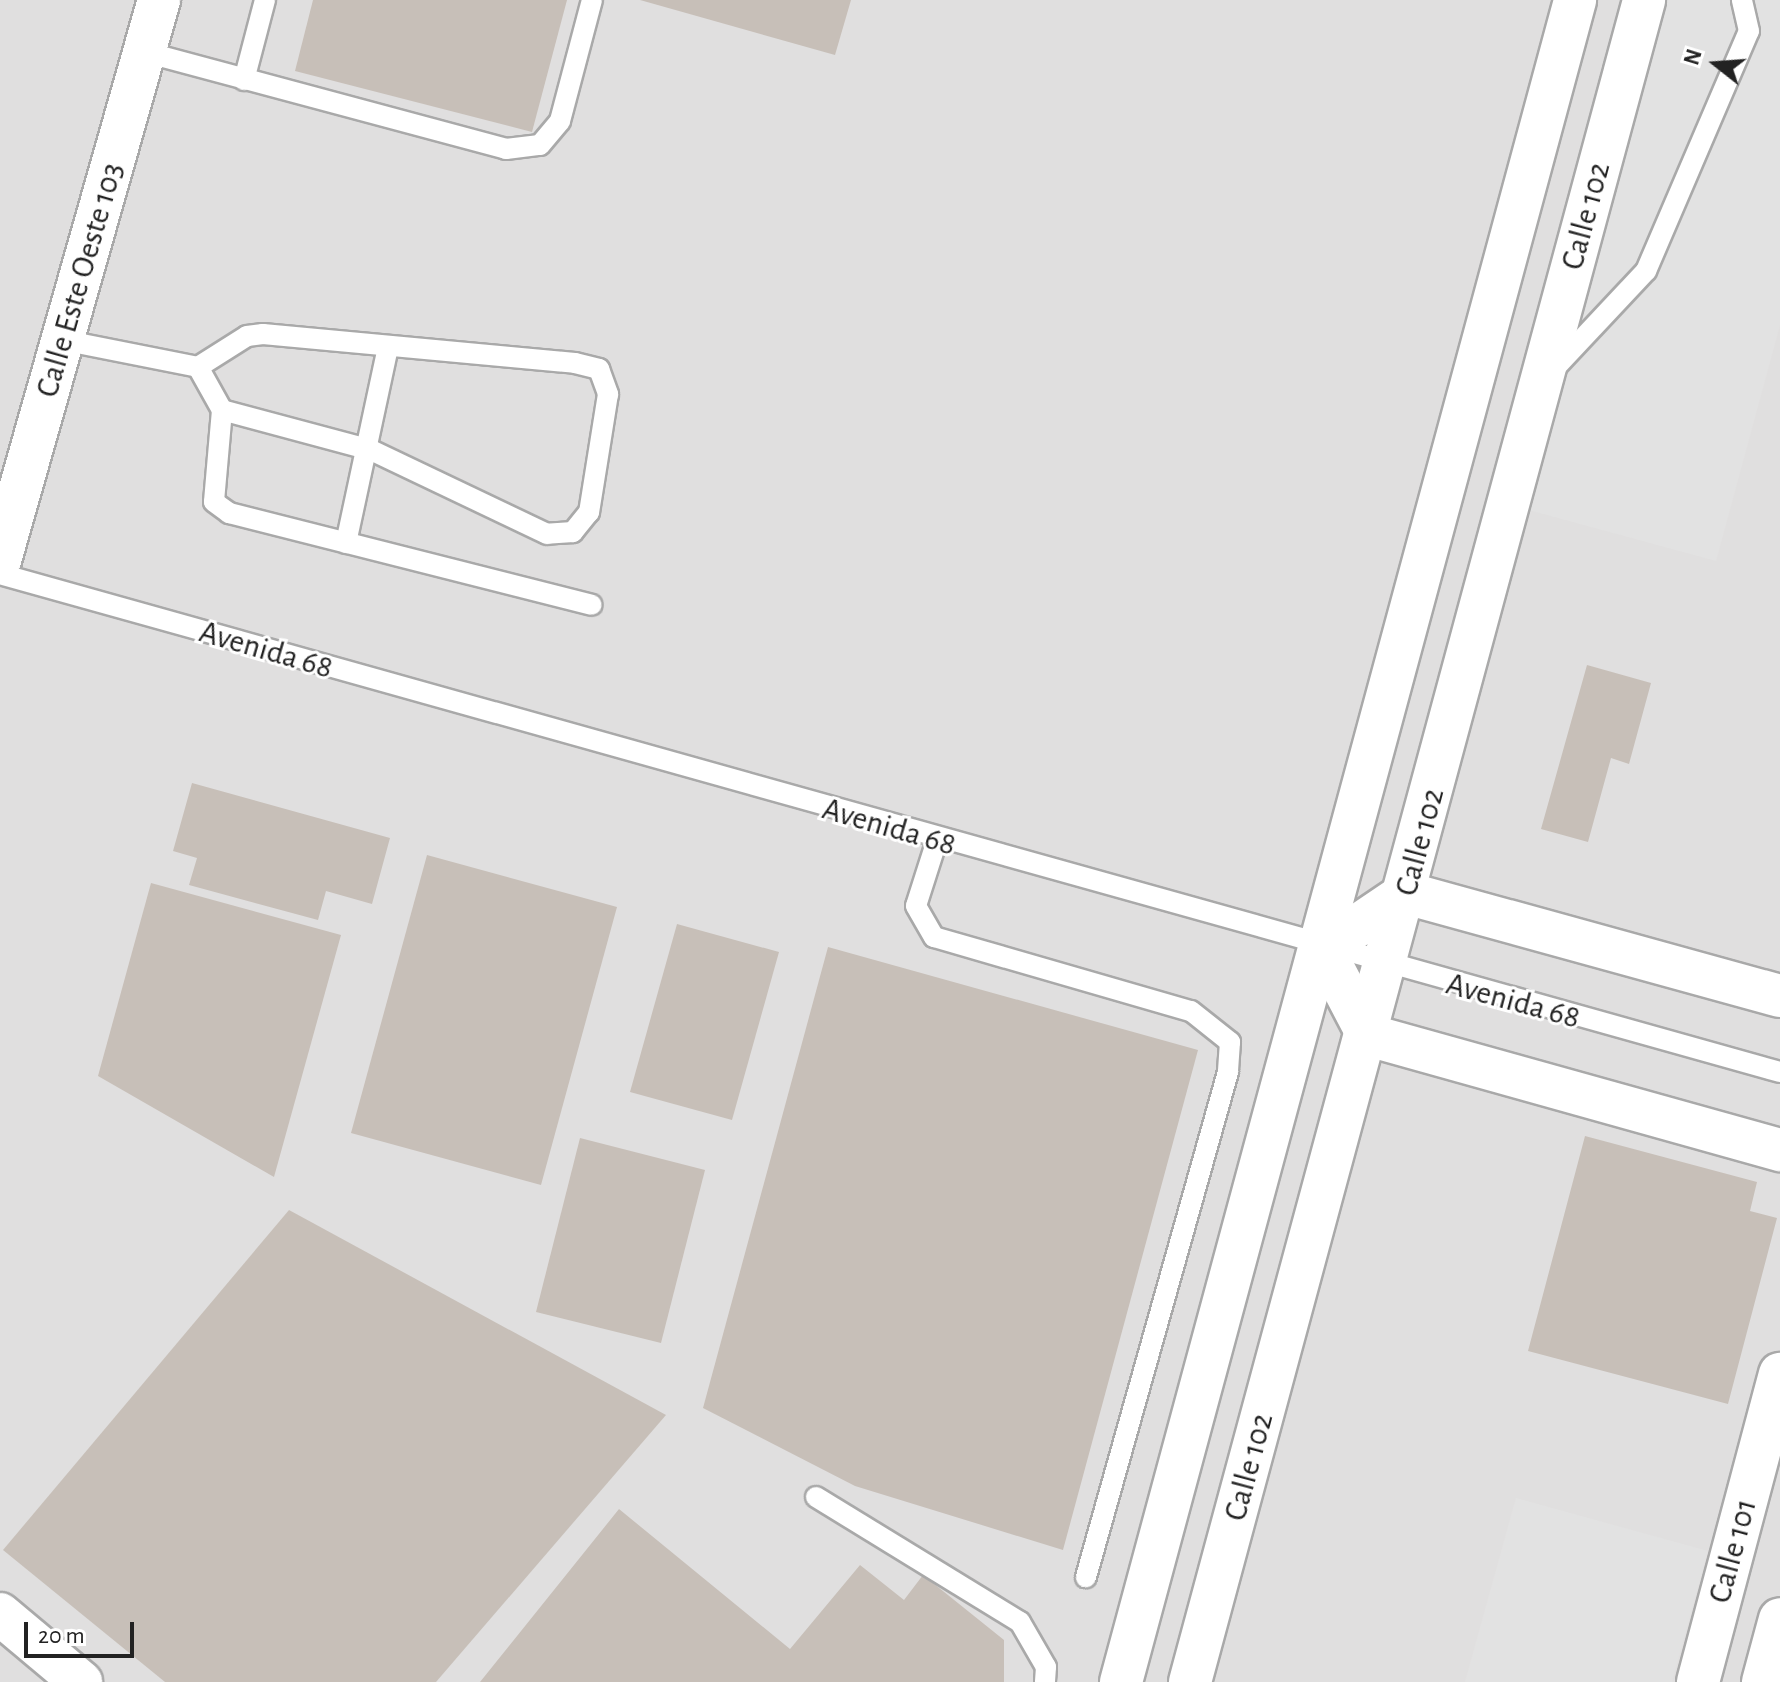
<!DOCTYPE html>
<html>
<head>
<meta charset="utf-8">
<style>
  body { margin:0 }
  #map { position:relative; width:1780px; height:1682px; overflow:hidden; background:#f2efe9; font-family:"Alegreya Sans",sans-serif }
  div>[style] { position:absolute }
  [style*='--x'] { left:calc(var(--x)*1px); top:calc(var(--y)*1px); width:calc(var(--w)*1px); rotate:calc(var(--a)*1deg) }
  .residential>* { inset:0; background:#e0dfdf }
  .parking>* { inset:0; background:#e2e2e2 }
  .building>* { inset:0; background:#c7bfb8 }
  .roads { filter:drop-shadow(2px 0 #a9a9a9) drop-shadow(-2px 0 #a9a9a9) drop-shadow(0 2px #a9a9a9) drop-shadow(0 -2px #a9a9a9) }
  .service>* { height:20px; margin:-10px; padding:0 10px; transform-origin:10px; border-radius:10px; background:#fff }
  .minor>* { height:42px; margin:-21px; padding:0 21px; transform-origin:21px; border-radius:21px; background:#fff }
  span { translate:-50% -50%; white-space:nowrap; text-align:center; line-height:1.15; -webkit-text-stroke:6px #fff; paint-order:stroke }
  .street-label { font-size:32px; color:#222 }
  .north { position:absolute; left:1676px; top:24px; width:80px; height:80px; -webkit-text-stroke:6px #fff; paint-order:stroke; rotate:287deg; font-size:22px; font-weight:700; line-height:32px; text-align:center; color:#222 }
  .north::after { content:''; display:block; margin:auto; width:28px; height:36px; background:#222; clip-path:polygon(50% 0,100% 100%,50% 72%,0 100%) }
  .scale { position:absolute; left:24px; top:1622px; width:110px; height:36px; box-sizing:border-box; border:4px solid #222; border-top:0; padding-left:10px; font-size:24px; line-height:28px; white-space:nowrap; color:#222; -webkit-text-stroke:6px #fff; paint-order:stroke }
</style>
</head>
<body>
<div id="map">
  <div class="residential">
    <i style="clip-path:polygon(0 0,1780px 0,1780px 1682px,0 1682px)"></i>
  </div>
  <div class="parking">
    <i style="clip-path:polygon(1663px 0,1780px 0,1780px 325px,1716px 561px,1525px 509px)"></i>
    <i style="clip-path:polygon(1516px 1498px,1708px 1551px,1672px 1682px,1465px 1682px)"></i>
  </div>
  <div class="building">
    <i style="clip-path:polygon(313px 0,567px 0,532px 132px,295px 71px)"></i>
    <i style="clip-path:polygon(640px 0,851px 0,835px 55px)"></i>
    <i style="clip-path:polygon(1587px 665px,1651px 683px,1629px 764px,1611px 758px,1588px 842px,1541px 829px)"></i>
    <i style="clip-path:polygon(192px 783px,390px 838px,372px 904px,326px 891px,318px 920px,189px 885px,197px 858px,173px 851px)"></i>
    <i style="clip-path:polygon(427px 855px,617px 907px,541px 1185px,351px 1133px)"></i>
    <i style="clip-path:polygon(151px 883px,341px 935px,274px 1177px,98px 1076px)"></i>
    <i style="clip-path:polygon(677px 924px,779px 952px,732px 1120px,630px 1092px)"></i>
    <i style="clip-path:polygon(828px 947px,1198px 1050px,1063px 1550px,855px 1486px,703px 1408px)"></i>
    <i style="clip-path:polygon(1585px 1136px,1757px 1182px,1750px 1211px,1777px 1218px,1728px 1404px,1528px 1351px)"></i>
    <i style="clip-path:polygon(580px 1138px,705px 1170px,661px 1343px,536px 1312px)"></i>
    <i style="clip-path:polygon(289px 1210px,666px 1415px,436px 1682px,165px 1682px,3px 1550px)"></i>
    <i style="clip-path:polygon(619px 1509px,790px 1649px,860px 1565px,904px 1600px,923px 1575px,1004px 1640px,1004px 1682px,480px 1682px)"></i>
  </div>
  <div class="roads">
    <div class="service">
      <i style="--x:145;--y:52;--w:374;--a:15"></i>
      <i style="--x:506;--y:149;--w:34;--a:-7"></i>
      <i style="--x:540;--y:145;--w:31;--a:-50"></i>
      <i style="--x:560;--y:121;--w:125;--a:-75.2"></i>
      <i style="--x:244;--y:80;--w:83;--a:-75.3"></i>
      <i style="--x:62;--y:340;--w:139;--a:11.2"></i>
      <i style="--x:198;--y:367;--w:58;--a:-32.3"></i>
      <i style="--x:247;--y:336;--w:16;--a:-7"></i>
      <i style="--x:263;--y:334;--w:313;--a:5.3"></i>
      <i style="--x:575;--y:363;--w:25;--a:14"></i>
      <i style="--x:599;--y:369;--w:27;--a:70"></i>
      <i style="--x:608;--y:394;--w:120;--a:99.1"></i>
      <i style="--x:589;--y:512;--w:26;--a:129"></i>
      <i style="--x:573;--y:532;--w:26;--a:176"></i>
      <i style="--x:547;--y:534;--w:195;--a:-154.5"></i>
      <i style="--x:371;--y:450;--w:154;--a:-165"></i>
      <i style="--x:198;--y:367;--w:49;--a:60.8"></i>
      <i style="--x:222;--y:410;--w:92;--a:95"></i>
      <i style="--x:214;--y:502;--w:19;--a:36"></i>
      <i style="--x:229;--y:513;--w:374;--a:14.2"></i>
      <i style="--x:1551;--y:372;--w:139;--a:-46.8"></i>
      <i style="--x:1646;--y:271;--w:261;--a:-66.8"></i>
      <i style="--x:1749;--y:31;--w:32;--a:-103"></i>
      <i style="--x:346;--y:543;--w:200;--a:-77.9"></i>
      <i style="--x:0;--y:574;--w:1848;--a:15.63"></i>
      <i style="--x:937;--y:840;--w:69;--a:107.7"></i>
      <i style="--x:916;--y:906;--w:36;--a:60"></i>
      <i style="--x:934;--y:937;--w:267;--a:16.1"></i>
      <i style="--x:1191;--y:1011;--w:50;--a:38.5"></i>
      <i style="--x:1230;--y:1042;--w:30;--a:94"></i>
      <i style="--x:1228;--y:1072;--w:525;--a:105.71"></i>
      <i style="--x:816;--y:1497;--w:239;--a:31.5"></i>
      <i style="--x:1020;--y:1622;--w:52;--a:60"></i>
      <i style="--x:1046;--y:1667;--w:15;--a:94"></i>
    </div>
    <div class="minor">
      <i style="--x:0;--y:560;--w:582;--a:-74.15"></i>
      <i style="--x:1780;--y:996;--w:388;--a:-164.6"></i>
      <i style="--x:1406;--y:893;--w:100;--a:146"></i>
      <i style="--x:1323;--y:949;--w:97;--a:62.4"></i>
      <i style="--x:1368;--y:1035;--w:428;--a:15.6"></i>
      <i style="--x:0;--y:1614;--w:106;--a:40"></i>
      <i style="--x:1121;--y:1682;--w:1742;--a:-74.89"></i>
      <i style="--x:1190;--y:1682;--w:1742;--a:-74.89"></i>
      <i style="--x:1698;--y:1682;--w:319;--a:-75.1"></i>
      <i style="--x:1763;--y:1682;--w:65;--a:-74.9"></i>
    </div>
  </div>
  <div class="street-label">
    <span style="left:1586px;top:216px;rotate:-75deg">Calle 102</span>
    <span style="left:80px;top:280px;rotate:-74deg">Calle Este Oeste 103</span>
    <span style="left:266px;top:650px;rotate:16deg">Avenida 68</span>
    <span style="left:889px;top:827px;rotate:16deg">Avenida 68</span>
    <span style="left:1420px;top:842px;rotate:-75deg">Calle 102</span>
    <span style="left:1513px;top:1001px;rotate:15deg">Avenida 68</span>
    <span style="left:1249px;top:1467px;rotate:-75deg">Calle 102</span>
    <span style="left:1733px;top:1551px;rotate:-75deg">Calle 101</span>
  </div>
  <div class="north">N</div>
  <div class="scale">20 m</div>
</div>
</body>
</html>
